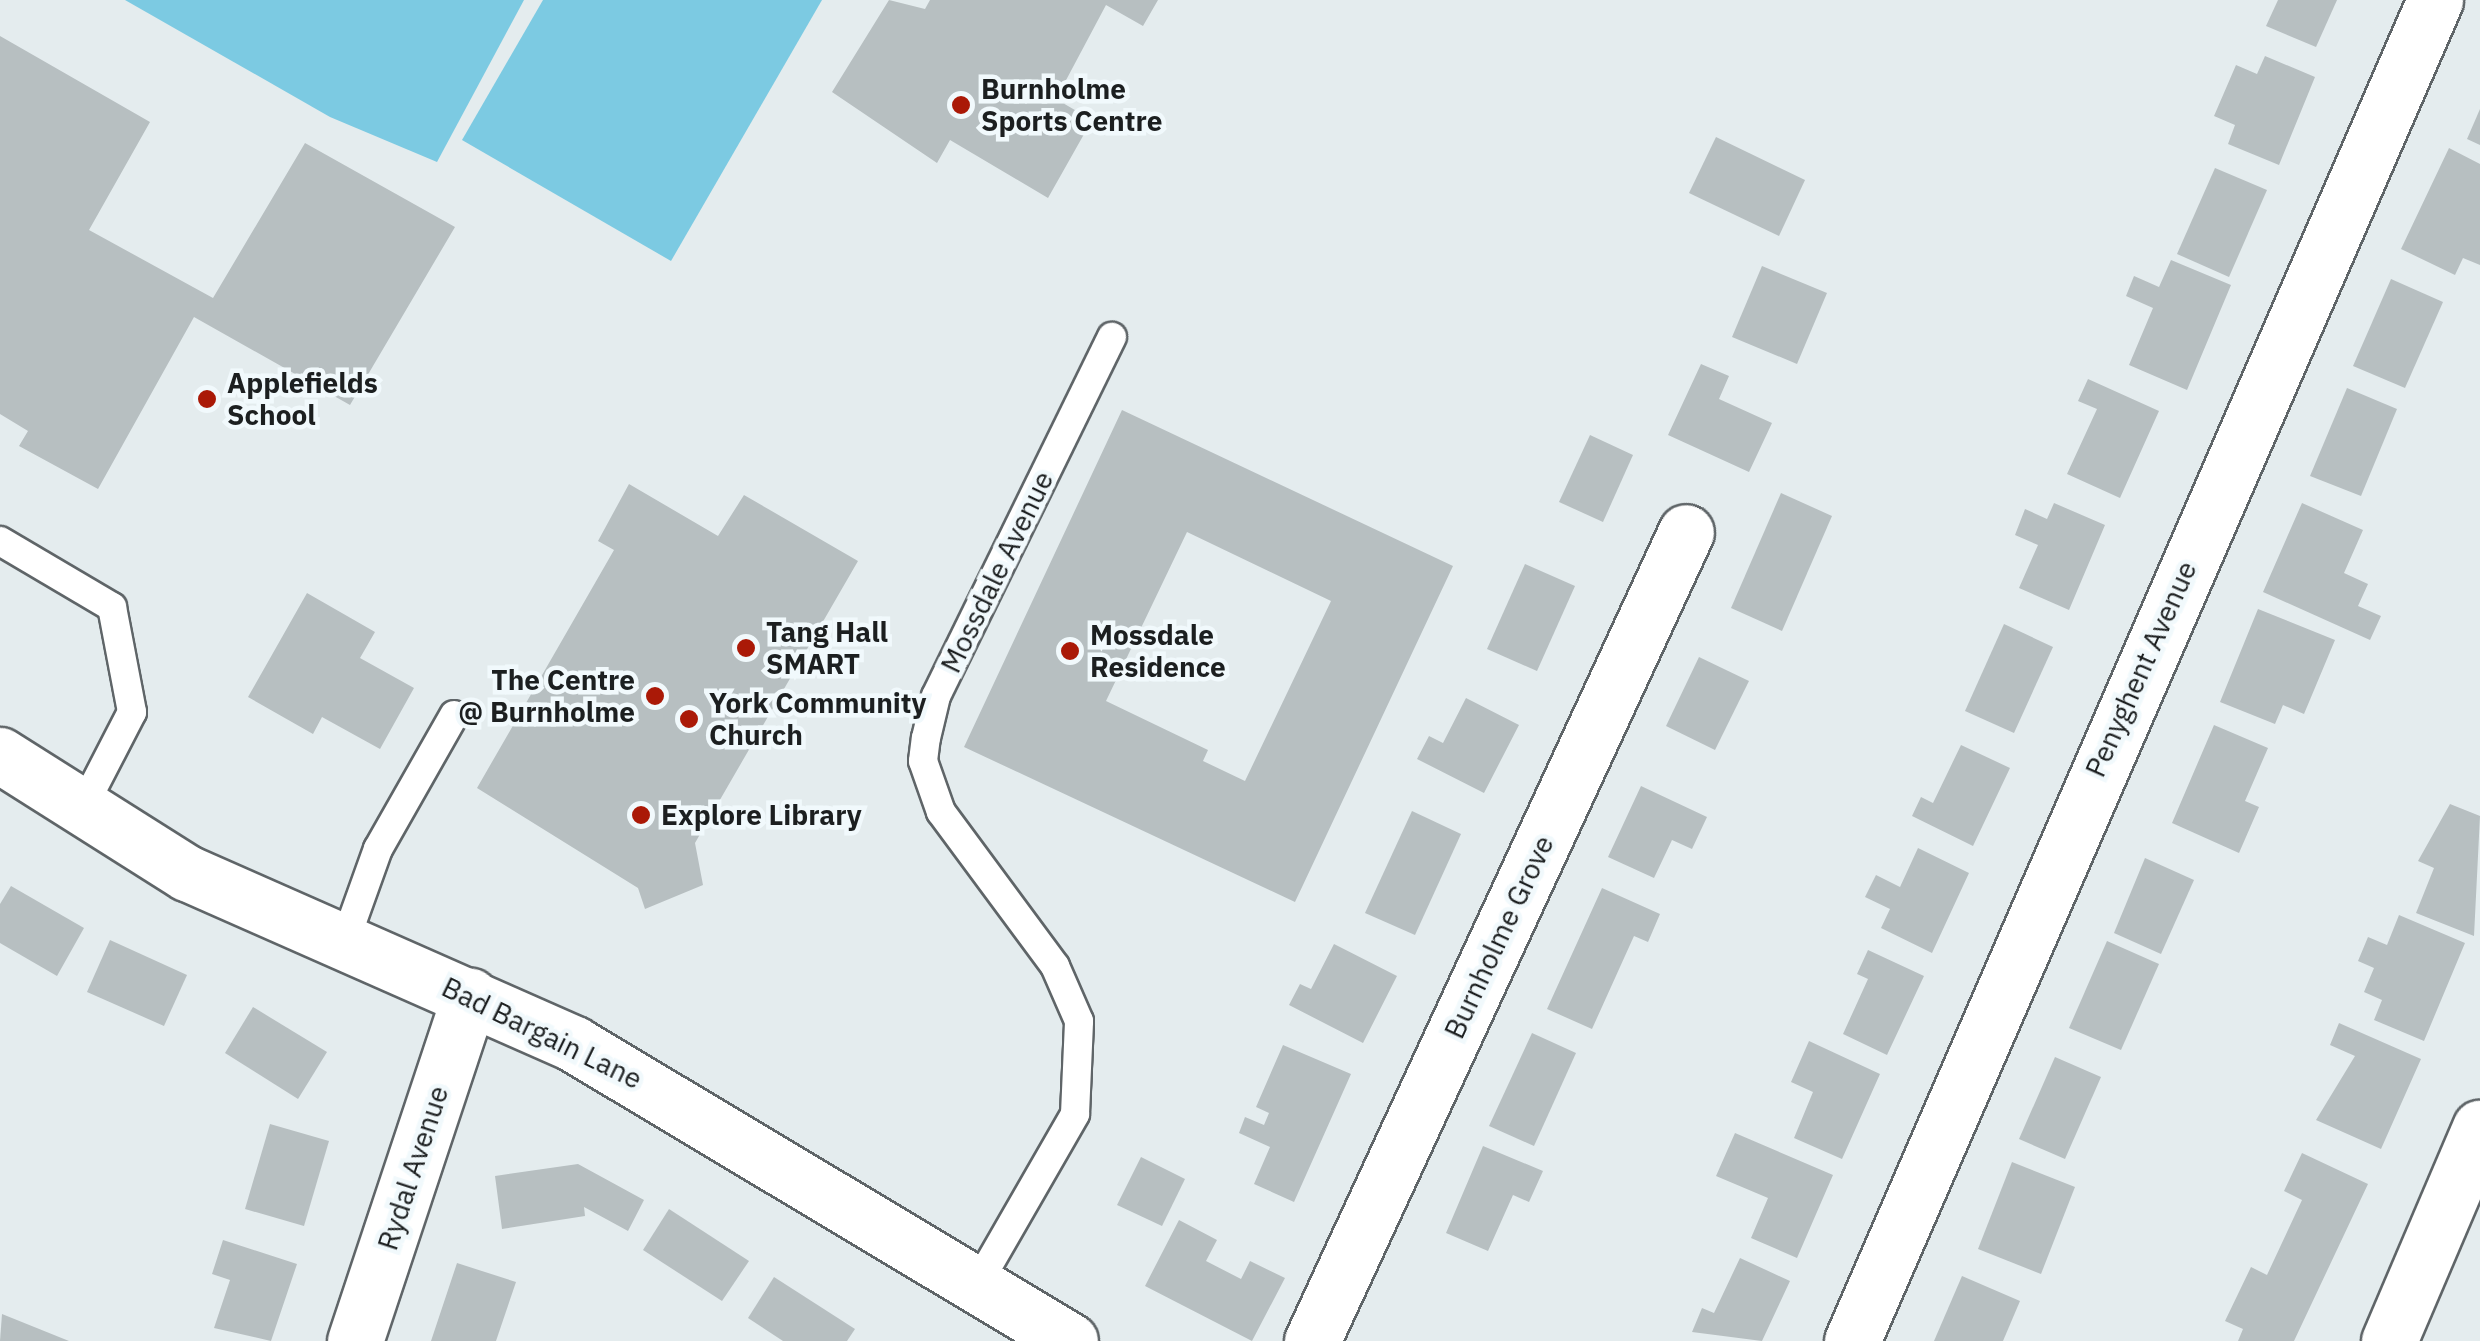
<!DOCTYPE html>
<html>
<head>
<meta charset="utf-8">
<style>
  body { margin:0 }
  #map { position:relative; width:2480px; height:1341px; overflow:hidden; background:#e4ecee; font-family:"IBM Plex Sans",sans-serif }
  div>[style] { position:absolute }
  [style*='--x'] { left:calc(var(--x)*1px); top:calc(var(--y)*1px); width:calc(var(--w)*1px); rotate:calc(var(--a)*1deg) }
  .green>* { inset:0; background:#7ccae2 }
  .building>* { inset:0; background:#b7bfc1 }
  .roads { filter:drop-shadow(2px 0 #5f6568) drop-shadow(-2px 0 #5f6568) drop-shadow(0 2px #5f6568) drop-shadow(0 -2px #5f6568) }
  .lane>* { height:28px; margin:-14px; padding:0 14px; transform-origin:14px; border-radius:14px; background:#fff }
  .street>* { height:55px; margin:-27.5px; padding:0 27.5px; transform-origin:27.5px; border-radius:27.5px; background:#fff }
  .dots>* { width:28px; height:28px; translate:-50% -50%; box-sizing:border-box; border:5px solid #f1f9fc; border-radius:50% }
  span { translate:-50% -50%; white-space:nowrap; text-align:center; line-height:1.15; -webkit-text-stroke:9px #f1f9fc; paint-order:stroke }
  .poi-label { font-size:28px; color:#1c1f20; font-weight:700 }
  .left { translate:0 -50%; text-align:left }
  .right { translate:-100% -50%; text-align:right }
  .street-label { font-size:28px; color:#1c1f20 }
</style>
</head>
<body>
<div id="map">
  <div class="green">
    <i style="clip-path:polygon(125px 0,524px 0,437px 162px,330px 117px)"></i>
    <i style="clip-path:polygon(543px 0,822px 0,671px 261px,462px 140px)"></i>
  </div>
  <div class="building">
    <i style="clip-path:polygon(889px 0,925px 9px,930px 0,1158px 0,1143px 26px,1106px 5px,1056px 99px,1092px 120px,1048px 198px,950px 140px,937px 163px,832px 92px)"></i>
    <i style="clip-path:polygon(2278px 0,2337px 0,2316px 47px,2266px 26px)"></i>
    <i style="clip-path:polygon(0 36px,150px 122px,89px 230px,213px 298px,305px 143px,455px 227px,350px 405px,194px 317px,98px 489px,19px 446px,28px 431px,0 414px)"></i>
    <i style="clip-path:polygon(2265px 56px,2315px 77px,2279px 165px,2228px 144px,2235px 125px,2214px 116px,2236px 65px,2257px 74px)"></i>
    <i style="clip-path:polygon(2480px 109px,2480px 145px,2467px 139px)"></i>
    <i style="clip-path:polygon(1716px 137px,1805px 180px,1779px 236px,1689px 193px)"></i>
    <i style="clip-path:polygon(2449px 148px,2480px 164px,2480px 265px,2463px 258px,2455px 275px,2401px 249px)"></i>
    <i style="clip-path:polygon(2215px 168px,2267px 190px,2229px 277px,2177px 254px)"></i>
    <i style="clip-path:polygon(2171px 260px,2231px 285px,2187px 390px,2129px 365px,2153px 308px,2126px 296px,2134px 276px,2159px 287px)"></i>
    <i style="clip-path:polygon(1762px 266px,1827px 293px,1797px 364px,1732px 337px)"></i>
    <i style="clip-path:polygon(2391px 279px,2443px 302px,2405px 388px,2353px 366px)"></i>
    <i style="clip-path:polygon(1701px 364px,1729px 376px,1719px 399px,1772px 423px,1749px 472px,1668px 435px)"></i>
    <i style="clip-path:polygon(2088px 379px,2159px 411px,2120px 498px,2067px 474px,2097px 409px,2078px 401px)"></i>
    <i style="clip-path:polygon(2347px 388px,2397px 409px,2361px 496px,2310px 476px)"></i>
    <i style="clip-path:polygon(evenodd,1122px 410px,1453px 566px,1295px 902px,964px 747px,1122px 410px,1187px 532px,1331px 601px,1245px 781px,1203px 761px,1208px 750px,1106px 701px,1187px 532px)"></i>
    <i style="clip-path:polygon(1590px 435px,1633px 455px,1603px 522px,1559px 502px)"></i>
    <i style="clip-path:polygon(629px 484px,718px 536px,744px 495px,858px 561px,695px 843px,703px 885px,645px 909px,638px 888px,477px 788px,614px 550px,598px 541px)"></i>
    <i style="clip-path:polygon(1781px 493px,1832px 516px,1782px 631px,1731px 608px)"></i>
    <i style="clip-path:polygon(2054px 503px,2105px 525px,2069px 610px,2019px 588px,2038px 545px,2015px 535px,2025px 509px,2047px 519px)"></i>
    <i style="clip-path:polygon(2302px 503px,2363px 530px,2344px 573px,2368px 584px,2358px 606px,2381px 616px,2370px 640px,2263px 592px)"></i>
    <i style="clip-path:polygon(1525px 564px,1575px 586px,1537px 671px,1487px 649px)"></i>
    <i style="clip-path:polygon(307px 593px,375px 632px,360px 658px,414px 688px,380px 749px,322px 717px,313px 734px,248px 697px)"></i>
    <i style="clip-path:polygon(2258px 609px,2335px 640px,2304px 714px,2283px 705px,2275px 724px,2220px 702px)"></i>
    <i style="clip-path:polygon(2004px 624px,2053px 647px,2014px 733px,1965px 711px)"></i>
    <i style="clip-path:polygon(1699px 657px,1749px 681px,1715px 750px,1666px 726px)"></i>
    <i style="clip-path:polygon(1466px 698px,1519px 725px,1484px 793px,1417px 759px,1429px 736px,1443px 743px)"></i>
    <i style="clip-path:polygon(2214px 725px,2268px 748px,2245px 801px,2259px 807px,2239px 853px,2172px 823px)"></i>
    <i style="clip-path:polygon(1961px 745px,2010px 768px,1973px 846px,1912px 816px,1921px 797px,1933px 803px)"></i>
    <i style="clip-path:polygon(1641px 786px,1707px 817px,1692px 849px,1672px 840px,1654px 878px,1608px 857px)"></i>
    <i style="clip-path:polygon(2450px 804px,2480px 816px,2474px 936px,2416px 913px,2434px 868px,2418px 861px)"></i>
    <i style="clip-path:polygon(1412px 811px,1461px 834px,1415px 935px,1365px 913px)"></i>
    <i style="clip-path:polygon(1918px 848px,1969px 873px,1932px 953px,1881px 928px,1890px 909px,1865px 897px,1876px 875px,1900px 887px)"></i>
    <i style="clip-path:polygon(2145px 858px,2194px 880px,2161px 954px,2114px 933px)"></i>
    <i style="clip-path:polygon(11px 886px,84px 928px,57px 976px,0 943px,0 904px)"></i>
    <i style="clip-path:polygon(1602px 888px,1660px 914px,1648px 942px,1634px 936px,1592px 1029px,1547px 1009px)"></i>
    <i style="clip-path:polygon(2399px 915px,2465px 943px,2424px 1041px,2374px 1020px,2382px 1000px,2364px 992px,2374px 968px,2358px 961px,2368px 937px,2387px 945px)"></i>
    <i style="clip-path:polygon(110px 940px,187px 975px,164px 1026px,87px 992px)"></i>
    <i style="clip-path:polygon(2107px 941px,2159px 964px,2121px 1050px,2069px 1028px)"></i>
    <i style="clip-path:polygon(1334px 944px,1397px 976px,1363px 1043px,1289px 1005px,1300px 984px,1311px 989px)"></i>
    <i style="clip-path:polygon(1868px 950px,1924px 976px,1887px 1055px,1843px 1034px,1868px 979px,1857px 974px)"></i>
    <i style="clip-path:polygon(253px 1007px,327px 1052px,298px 1099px,225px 1053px)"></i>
    <i style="clip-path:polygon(2339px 1023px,2421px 1059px,2381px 1149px,2316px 1120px,2355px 1056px,2330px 1045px)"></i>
    <i style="clip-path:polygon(1532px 1033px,1576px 1053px,1534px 1146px,1489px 1126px)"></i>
    <i style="clip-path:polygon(1809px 1041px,1880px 1074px,1842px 1159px,1794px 1138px,1813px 1092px,1791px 1082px)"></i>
    <i style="clip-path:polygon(1283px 1045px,1351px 1074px,1294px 1202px,1254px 1184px,1270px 1147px,1239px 1133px,1245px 1117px,1264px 1125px,1269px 1113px,1256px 1107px)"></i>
    <i style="clip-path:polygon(2055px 1057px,2101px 1077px,2065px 1159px,2019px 1139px)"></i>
    <i style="clip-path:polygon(270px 1124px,329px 1141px,304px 1226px,245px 1209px)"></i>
    <i style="clip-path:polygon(1735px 1133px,1833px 1175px,1797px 1258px,1751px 1238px,1768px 1198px,1716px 1176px)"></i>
    <i style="clip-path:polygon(1483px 1146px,1543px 1171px,1529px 1202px,1513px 1195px,1488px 1251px,1446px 1233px)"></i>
    <i style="clip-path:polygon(2302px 1153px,2368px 1184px,2294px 1341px,2238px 1341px,2243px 1329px,2225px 1321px,2251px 1267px,2267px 1275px,2302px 1200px,2284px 1191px)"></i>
    <i style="clip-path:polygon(1141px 1157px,1185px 1179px,1162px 1226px,1117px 1205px)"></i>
    <i style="clip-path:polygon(2012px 1162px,2075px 1187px,2041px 1274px,1978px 1249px)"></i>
    <i style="clip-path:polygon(578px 1164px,644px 1200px,628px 1231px,584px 1207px,585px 1216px,502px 1229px,495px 1176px)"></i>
    <i style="clip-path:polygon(669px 1209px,749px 1261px,722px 1301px,643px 1250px)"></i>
    <i style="clip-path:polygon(1179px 1220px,1217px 1240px,1206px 1261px,1241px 1279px,1250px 1261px,1285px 1278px,1252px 1341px,1145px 1286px)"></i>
    <i style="clip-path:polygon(223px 1240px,297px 1264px,271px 1341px,214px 1328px,230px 1280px,212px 1274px)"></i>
    <i style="clip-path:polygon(1740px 1258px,1790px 1281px,1762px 1341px,1692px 1332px,1702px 1308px,1714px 1313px)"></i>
    <i style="clip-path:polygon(457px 1263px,516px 1282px,496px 1341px,431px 1341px)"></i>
    <i style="clip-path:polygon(1962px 1276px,2020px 1301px,2003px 1341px,1934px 1341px)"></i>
    <i style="clip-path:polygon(774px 1277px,855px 1329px,847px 1341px,783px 1341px,748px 1318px)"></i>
    <i style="clip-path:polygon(2px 1314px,69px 1341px,0 1341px)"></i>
  </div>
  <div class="roads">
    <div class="lane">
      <i style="--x:0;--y:541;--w:130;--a:30.5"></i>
      <i style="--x:112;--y:607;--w:107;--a:79.2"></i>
      <i style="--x:132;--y:712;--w:111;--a:117.3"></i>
      <i style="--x:345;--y:941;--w:98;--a:-70.3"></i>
      <i style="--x:378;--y:849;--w:154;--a:-60.4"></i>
      <i style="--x:978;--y:1283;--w:195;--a:-60.1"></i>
      <i style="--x:1075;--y:1114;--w:93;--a:-87.5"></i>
      <i style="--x:1079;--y:1021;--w:60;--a:-113.6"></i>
      <i style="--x:1055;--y:966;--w:192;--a:-126.5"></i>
      <i style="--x:941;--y:812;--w:54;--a:-109.4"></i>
      <i style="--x:923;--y:761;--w:23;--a:-83"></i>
      <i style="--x:926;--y:738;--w:43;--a:-76.6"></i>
      <i style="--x:936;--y:696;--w:400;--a:-63.9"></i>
    </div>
    <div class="street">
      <i style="--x:0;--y:755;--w:221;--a:32.3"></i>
      <i style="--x:187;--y:873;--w:423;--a:23.8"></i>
      <i style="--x:574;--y:1044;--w:578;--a:30.91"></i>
      <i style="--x:355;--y:1341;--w:364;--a:-71.6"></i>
      <i style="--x:1312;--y:1341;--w:891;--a:-65.19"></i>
      <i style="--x:1852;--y:1341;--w:1462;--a:-66.5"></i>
      <i style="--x:2389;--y:1341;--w:232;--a:-66.9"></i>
    </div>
  </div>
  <div class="dots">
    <i style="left:961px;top:105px;background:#aa1907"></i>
    <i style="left:207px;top:399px;background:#aa1907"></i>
    <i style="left:746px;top:648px;background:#aa1907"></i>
    <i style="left:1070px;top:651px;background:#aa1907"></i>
    <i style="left:655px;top:696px;background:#aa1907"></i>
    <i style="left:689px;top:719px;background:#aa1907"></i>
    <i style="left:641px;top:815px;background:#aa1907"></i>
  </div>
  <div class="poi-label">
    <span class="left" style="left:981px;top:105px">Burnholme<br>Sports Centre</span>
    <span class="left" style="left:227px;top:399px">Applefields<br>School</span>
    <span class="left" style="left:766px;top:648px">Tang Hall<br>SMART</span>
    <span class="left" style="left:1090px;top:651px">Mossdale<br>Residence</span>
    <span class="right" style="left:635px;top:696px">The Centre<br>@ Burnholme</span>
    <span class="left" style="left:709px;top:719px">York Community<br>Church</span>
    <span class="left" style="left:661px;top:815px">Explore Library</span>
  </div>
  <div class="street-label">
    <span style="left:997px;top:572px;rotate:-64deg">Mossdale Avenue</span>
    <span style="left:2141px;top:669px;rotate:-66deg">Penyghent Avenue</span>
    <span style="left:1499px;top:937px;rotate:-65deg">Burnholme Grove</span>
    <span style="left:542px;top:1033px;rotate:26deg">Bad Bargain Lane</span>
    <span style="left:413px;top:1168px;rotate:-72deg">Rydal Avenue</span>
  </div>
</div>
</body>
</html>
